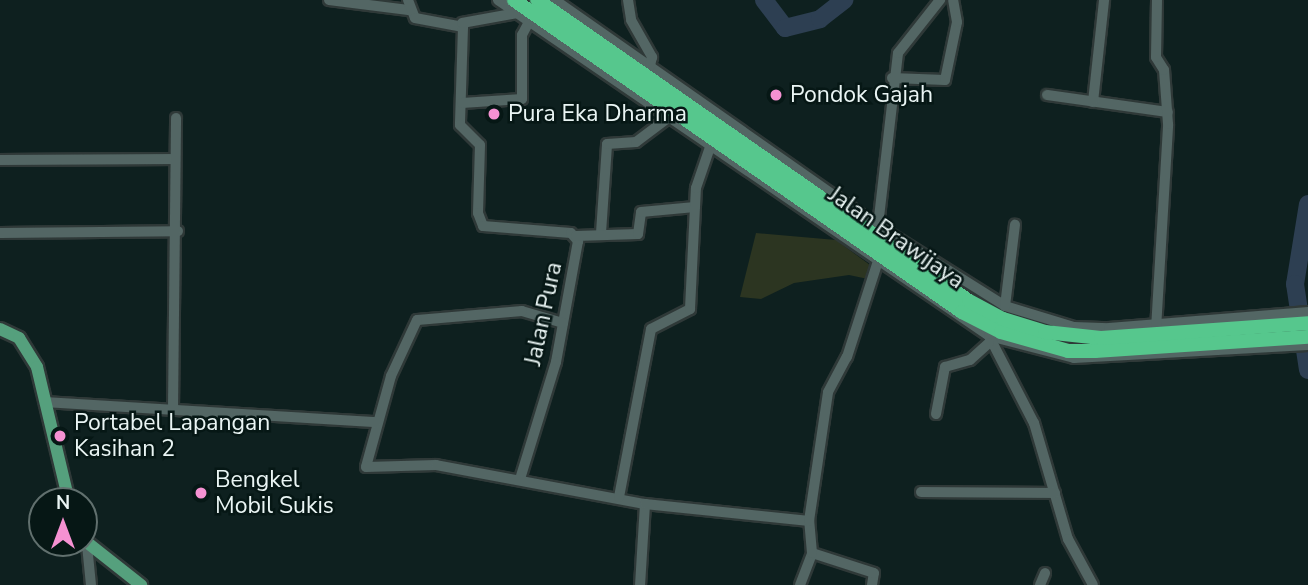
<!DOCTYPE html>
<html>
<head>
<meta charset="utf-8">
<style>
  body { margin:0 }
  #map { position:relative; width:1308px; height:585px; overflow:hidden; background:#0e201f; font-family:"Nunito Sans",sans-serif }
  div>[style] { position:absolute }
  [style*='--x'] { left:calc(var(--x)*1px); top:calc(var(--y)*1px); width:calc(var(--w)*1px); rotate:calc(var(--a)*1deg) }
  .green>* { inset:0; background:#2c3521 }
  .river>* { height:18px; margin:-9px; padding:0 9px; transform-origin:9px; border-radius:9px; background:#2d3f52 }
  .roads { filter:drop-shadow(2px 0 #2f3938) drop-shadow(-2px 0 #2f3938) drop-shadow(0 2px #2f3938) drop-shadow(0 -2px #2f3938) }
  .minor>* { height:10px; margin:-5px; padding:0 5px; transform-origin:5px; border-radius:5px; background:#536664 }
  .major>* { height:12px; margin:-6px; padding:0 6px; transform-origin:6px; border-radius:6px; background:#55a07d }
  .highway>* { height:14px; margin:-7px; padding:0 7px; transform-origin:7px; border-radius:7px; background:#56c78d }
  .dots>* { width:19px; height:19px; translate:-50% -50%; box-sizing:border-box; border:4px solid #061715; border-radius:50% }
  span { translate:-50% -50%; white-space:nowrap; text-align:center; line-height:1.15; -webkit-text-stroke:5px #061715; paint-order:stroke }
  .poi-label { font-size:23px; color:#eaf5f4 }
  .left { translate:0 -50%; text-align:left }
  .street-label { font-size:23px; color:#eaf5f4 }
  .north { position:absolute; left:28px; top:487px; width:70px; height:70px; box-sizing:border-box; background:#061715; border:2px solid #61706e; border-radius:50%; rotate:0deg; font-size:19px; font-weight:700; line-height:28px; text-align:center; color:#eaf5f4 }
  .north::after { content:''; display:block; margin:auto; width:24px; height:32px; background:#f591d2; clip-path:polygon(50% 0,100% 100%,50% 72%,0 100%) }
</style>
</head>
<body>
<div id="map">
  <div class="green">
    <i style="clip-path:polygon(756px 233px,836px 240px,870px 265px,868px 279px,849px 275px,794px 283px,761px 299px,740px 297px)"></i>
  </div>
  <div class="river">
    <i style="--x:764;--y:0;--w:35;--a:53"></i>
    <i style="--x:785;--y:28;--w:36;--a:-14"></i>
    <i style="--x:820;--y:19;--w:31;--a:-38"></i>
    <i style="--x:1308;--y:204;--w:81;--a:99.2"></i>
    <i style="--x:1295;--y:284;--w:87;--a:81.4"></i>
  </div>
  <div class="roads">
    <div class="minor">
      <i style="--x:329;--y:0;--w:80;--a:7.2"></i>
      <i style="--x:408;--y:0;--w:19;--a:69"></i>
      <i style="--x:415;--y:18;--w:49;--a:10.6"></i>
      <i style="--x:463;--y:27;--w:98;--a:91.8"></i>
      <i style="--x:460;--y:125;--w:28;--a:45"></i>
      <i style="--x:480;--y:145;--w:68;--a:91.7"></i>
      <i style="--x:478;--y:213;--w:14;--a:69"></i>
      <i style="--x:483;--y:226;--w:88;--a:4.5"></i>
      <i style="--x:571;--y:233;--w:11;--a:49"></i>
      <i style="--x:578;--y:241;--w:123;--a:100.3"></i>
      <i style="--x:556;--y:362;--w:122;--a:107.1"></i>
      <i style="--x:498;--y:0;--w:595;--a:34.38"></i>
      <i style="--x:989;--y:336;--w:88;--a:14.5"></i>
      <i style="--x:1074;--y:358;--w:234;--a:-3.2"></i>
      <i style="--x:555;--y:0;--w:394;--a:35"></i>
      <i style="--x:878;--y:226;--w:150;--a:32.2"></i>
      <i style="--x:1005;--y:306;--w:72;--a:16.9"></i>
      <i style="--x:1074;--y:327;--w:35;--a:2"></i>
      <i style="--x:1109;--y:328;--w:200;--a:-4.6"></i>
      <i style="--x:628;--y:0;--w:20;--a:81"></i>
      <i style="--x:631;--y:20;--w:43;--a:60.4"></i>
      <i style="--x:652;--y:57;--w:9;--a:103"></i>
      <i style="--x:462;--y:23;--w:56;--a:-10.3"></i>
      <i style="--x:892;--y:78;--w:53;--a:2.2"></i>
      <i style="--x:945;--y:80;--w:59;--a:-78.3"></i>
      <i style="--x:957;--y:22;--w:22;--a:-100"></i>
      <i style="--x:1047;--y:95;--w:122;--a:8"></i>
      <i style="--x:1093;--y:102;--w:103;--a:-83.8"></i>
      <i style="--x:462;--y:103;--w:60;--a:-3.8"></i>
      <i style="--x:522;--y:99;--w:64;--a:-90"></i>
      <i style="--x:522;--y:35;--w:15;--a:-62"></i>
      <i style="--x:0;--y:160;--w:174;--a:-0.3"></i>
      <i style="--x:878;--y:226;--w:174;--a:-83.4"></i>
      <i style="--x:898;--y:53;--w:68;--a:-51.6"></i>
      <i style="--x:0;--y:233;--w:178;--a:-0.6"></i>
      <i style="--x:601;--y:233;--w:89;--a:-86.1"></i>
      <i style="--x:607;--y:144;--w:29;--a:-4"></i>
      <i style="--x:636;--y:142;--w:40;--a:-37"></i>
      <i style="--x:576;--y:236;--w:62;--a:-1.8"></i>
      <i style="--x:638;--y:234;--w:22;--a:-82"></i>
      <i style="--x:641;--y:212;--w:54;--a:-5.3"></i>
      <i style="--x:1005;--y:306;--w:82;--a:-83"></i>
      <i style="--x:563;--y:323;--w:43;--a:-163.7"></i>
      <i style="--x:522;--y:311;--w:105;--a:175.1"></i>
      <i style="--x:417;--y:320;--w:62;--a:114.9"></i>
      <i style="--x:391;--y:376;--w:94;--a:105.4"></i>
      <i style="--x:366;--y:467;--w:70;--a:-1.6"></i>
      <i style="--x:436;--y:465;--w:213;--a:10.6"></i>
      <i style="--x:645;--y:504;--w:81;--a:93.5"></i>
      <i style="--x:1156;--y:329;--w:205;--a:-86.6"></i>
      <i style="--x:1168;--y:124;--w:54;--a:-94.2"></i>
      <i style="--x:1164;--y:70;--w:15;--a:-122"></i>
      <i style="--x:1156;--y:57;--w:57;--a:-89"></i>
      <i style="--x:989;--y:336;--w:98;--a:62.7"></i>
      <i style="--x:1034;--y:423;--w:121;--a:73.7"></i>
      <i style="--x:1068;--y:539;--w:52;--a:61.5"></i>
      <i style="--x:45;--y:402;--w:332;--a:3.5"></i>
      <i style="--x:173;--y:409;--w:291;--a:-89.4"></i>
      <i style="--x:936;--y:414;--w:48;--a:-79.2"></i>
      <i style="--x:945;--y:367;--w:26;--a:-16"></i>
      <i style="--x:970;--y:360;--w:25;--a:-42"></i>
      <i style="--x:921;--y:492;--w:134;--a:0.4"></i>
      <i style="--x:619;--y:497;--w:171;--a:-79.2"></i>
      <i style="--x:651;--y:329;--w:44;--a:-27.1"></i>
      <i style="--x:690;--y:309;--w:121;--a:-87.2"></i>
      <i style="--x:696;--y:188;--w:43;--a:-71.1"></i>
      <i style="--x:645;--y:504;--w:165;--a:5.9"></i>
      <i style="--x:87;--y:545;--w:40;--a:84.3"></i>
      <i style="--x:800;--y:585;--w:34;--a:-69"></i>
      <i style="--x:872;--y:585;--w:12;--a:-81"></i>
      <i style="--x:874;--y:573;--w:65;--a:-162.1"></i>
      <i style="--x:812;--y:553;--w:32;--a:-95"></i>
      <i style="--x:809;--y:521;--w:130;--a:-81.6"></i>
      <i style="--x:828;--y:392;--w:40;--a:-62"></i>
      <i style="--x:847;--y:357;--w:98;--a:-72.1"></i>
      <i style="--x:1040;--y:585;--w:13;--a:-67"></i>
    </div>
    <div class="major">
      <i style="--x:0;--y:329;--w:21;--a:25"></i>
      <i style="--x:19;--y:338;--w:34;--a:58"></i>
      <i style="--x:37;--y:367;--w:138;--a:76.6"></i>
      <i style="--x:84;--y:540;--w:73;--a:38.3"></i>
    </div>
    <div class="highway">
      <i style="--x:514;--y:0;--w:546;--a:34.85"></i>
      <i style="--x:962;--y:312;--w:44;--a:27.1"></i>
      <i style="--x:1001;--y:332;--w:70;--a:15.8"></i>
      <i style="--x:1068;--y:351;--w:27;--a:0"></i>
      <i style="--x:1095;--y:351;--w:213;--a:-3.8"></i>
      <i style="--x:537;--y:0;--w:527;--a:34.87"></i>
      <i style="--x:969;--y:301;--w:38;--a:28"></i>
      <i style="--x:1003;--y:319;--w:44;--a:17.2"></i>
      <i style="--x:1045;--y:332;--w:56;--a:6.1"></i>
      <i style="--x:1101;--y:338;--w:208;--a:-4.1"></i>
    </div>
  </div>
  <div class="dots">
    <i style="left:776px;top:95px;background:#f591d2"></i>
    <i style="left:494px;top:114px;background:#f591d2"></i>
    <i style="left:60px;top:436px;background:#f591d2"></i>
    <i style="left:201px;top:493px;background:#f591d2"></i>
  </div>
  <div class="poi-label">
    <span class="left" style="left:790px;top:95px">Pondok Gajah</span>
    <span class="left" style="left:508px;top:114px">Pura Eka Dharma</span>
    <span class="left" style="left:74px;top:436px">Portabel Lapangan<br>Kasihan 2</span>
    <span class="left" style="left:215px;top:493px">Bengkel<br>Mobil Sukis</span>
  </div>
  <div class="street-label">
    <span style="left:896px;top:238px;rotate:35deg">Jalan Brawijaya</span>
    <span style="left:544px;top:314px;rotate:-78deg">Jalan Pura</span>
  </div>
  <div class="north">N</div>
</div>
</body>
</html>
